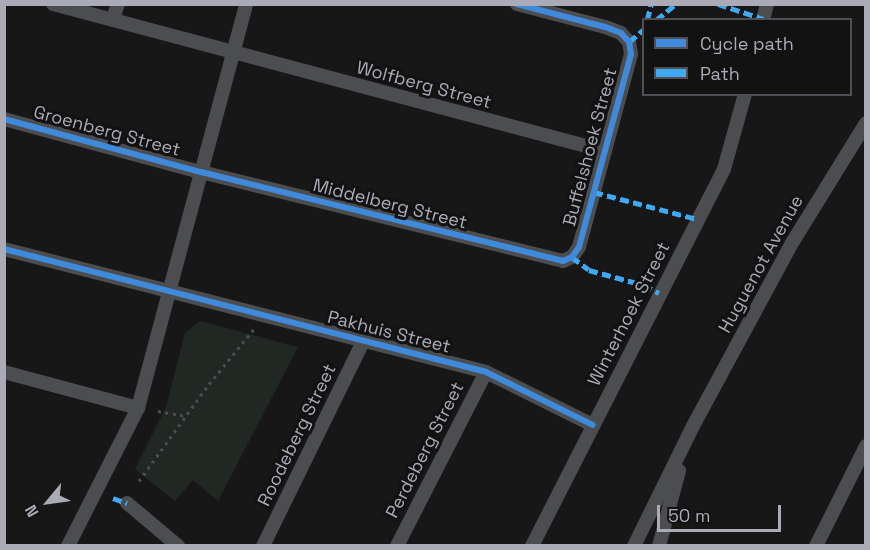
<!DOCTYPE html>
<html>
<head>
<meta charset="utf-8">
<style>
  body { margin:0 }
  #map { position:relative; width:870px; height:550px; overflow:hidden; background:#171718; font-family:"Space Grotesk",sans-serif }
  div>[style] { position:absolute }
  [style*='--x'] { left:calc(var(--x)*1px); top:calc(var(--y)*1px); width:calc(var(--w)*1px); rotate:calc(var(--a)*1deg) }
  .green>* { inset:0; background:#212823 }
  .path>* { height:3px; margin-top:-1.5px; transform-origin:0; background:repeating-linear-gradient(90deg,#4d4d51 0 3px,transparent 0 7.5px) }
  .street>* { height:14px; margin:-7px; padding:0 7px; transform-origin:7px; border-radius:7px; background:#4c4d50 }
  .quiet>* { height:4.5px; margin-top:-2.25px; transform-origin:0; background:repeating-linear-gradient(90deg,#3fa9f5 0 9px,transparent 0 13.5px) }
  .cycleway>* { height:6px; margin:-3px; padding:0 3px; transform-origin:3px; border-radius:3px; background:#408adc }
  span { translate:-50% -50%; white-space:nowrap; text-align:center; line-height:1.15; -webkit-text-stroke:6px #121213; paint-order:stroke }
  .street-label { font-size:18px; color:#aaabb7 }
  .frame { position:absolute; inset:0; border:6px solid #aaabb7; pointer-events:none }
  .legend { position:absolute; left:642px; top:18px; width:210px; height:78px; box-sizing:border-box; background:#121213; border:2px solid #4f4f55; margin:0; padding:8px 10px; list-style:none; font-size:18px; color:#aaabb7 }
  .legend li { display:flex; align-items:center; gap:12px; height:30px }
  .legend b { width:30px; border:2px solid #4f4f55 }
  .north { position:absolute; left:18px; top:472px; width:60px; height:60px; -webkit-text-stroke:4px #121213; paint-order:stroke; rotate:241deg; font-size:16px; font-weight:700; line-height:24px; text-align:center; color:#aaabb7 }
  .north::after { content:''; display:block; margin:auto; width:21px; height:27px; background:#aaabb7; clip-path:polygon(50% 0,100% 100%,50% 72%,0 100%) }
  .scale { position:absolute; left:657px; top:505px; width:124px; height:27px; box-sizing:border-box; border:3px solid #aaabb7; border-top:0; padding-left:8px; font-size:18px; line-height:21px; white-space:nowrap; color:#aaabb7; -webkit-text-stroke:4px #121213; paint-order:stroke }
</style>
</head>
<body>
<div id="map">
  <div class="green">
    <i style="clip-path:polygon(200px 321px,298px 347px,218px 501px,193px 480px,175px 501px,135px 469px,166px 407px,185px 333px)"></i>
  </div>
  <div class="path">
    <i style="--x:158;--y:411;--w:28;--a:10"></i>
    <i style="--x:139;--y:481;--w:120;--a:-54.2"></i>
    <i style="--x:209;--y:384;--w:71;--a:-50.7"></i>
  </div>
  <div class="street">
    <i style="--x:53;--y:4;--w:571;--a:14.91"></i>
    <i style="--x:113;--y:19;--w:16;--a:-72"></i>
    <i style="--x:763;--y:20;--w:16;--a:-76"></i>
    <i style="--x:4;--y:119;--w:204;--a:15.1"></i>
    <i style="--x:201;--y:172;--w:373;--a:13.8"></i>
    <i style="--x:563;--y:261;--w:10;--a:-24"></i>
    <i style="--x:572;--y:257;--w:12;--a:-55"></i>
    <i style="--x:579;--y:247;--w:200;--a:-74.9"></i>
    <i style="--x:631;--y:54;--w:12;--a:-99"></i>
    <i style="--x:629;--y:42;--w:12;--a:-132"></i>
    <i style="--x:621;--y:33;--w:17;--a:-159"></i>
    <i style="--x:605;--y:27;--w:91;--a:-165.4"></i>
    <i style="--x:4;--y:249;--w:497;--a:14.3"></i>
    <i style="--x:486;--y:372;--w:119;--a:26.4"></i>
    <i style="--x:4;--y:372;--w:139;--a:15"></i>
    <i style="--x:127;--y:503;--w:67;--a:40.1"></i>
    <i style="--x:68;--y:546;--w:155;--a:-63.1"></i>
    <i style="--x:138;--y:408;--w:418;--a:-75"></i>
    <i style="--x:263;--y:546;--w:229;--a:-63.9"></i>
    <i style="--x:397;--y:546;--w:195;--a:-62.9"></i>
    <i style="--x:532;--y:546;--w:423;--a:-63"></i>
    <i style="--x:724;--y:169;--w:78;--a:-74.4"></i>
    <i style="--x:634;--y:546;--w:134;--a:-63.8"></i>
    <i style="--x:693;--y:426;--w:208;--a:-61.6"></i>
    <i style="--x:792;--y:243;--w:141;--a:-58.3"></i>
    <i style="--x:659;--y:546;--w:78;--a:-75.1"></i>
    <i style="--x:816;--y:546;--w:112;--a:-63.4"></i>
  </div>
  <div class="quiet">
    <i style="--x:718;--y:4;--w:48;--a:18.1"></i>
    <i style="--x:647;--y:20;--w:16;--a:-76"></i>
    <i style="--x:656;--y:20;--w:26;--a:-39"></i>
    <i style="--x:629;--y:42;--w:20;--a:-41"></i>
    <i style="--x:594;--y:192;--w:106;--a:14.7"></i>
    <i style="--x:572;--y:257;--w:21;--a:37"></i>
    <i style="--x:589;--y:270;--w:57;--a:15.3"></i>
    <i style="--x:644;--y:285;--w:17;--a:28"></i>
    <i style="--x:113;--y:498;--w:15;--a:20"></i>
  </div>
  <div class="cycleway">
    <i style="--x:4;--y:119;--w:204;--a:15.1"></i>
    <i style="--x:201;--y:172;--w:373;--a:13.8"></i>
    <i style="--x:563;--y:261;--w:10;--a:-24"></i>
    <i style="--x:572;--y:257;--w:12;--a:-55"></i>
    <i style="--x:579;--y:247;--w:200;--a:-74.9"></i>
    <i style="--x:631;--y:54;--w:12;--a:-99"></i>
    <i style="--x:629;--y:42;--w:12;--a:-132"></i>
    <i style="--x:621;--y:33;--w:17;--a:-159"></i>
    <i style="--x:605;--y:27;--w:91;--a:-165.4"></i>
    <i style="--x:4;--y:249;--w:497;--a:14.3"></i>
    <i style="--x:486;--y:372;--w:119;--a:26.4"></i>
  </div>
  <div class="street-label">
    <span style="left:424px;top:85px;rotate:15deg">Wolfberg Street</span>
    <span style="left:107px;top:131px;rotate:15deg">Groenberg Street</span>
    <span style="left:590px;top:147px;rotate:-75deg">Buffelshoek Street</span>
    <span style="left:390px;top:204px;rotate:14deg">Middelberg Street</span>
    <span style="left:761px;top:264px;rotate:-61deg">Huguenot Avenue</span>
    <span style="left:629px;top:314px;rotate:-63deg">Winterhoek Street</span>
    <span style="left:389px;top:332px;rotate:14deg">Pakhuis Street</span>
    <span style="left:297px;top:435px;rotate:-64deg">Roodeberg Street</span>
    <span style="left:425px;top:450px;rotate:-63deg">Perdeberg Street</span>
  </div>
  <div class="frame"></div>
  <ul class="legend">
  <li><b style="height:8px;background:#408adc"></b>Cycle path</li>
  <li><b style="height:8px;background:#3fa9f5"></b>Path</li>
  </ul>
  <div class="north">N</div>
  <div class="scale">50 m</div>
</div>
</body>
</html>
